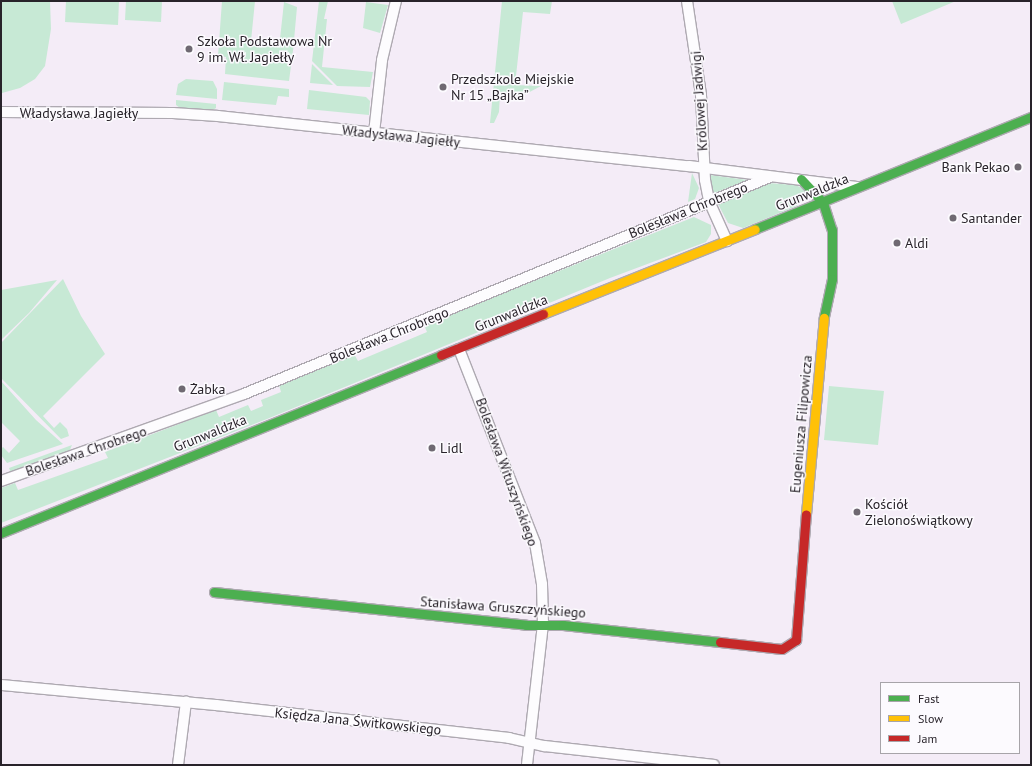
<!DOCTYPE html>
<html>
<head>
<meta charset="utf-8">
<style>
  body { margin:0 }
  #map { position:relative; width:1032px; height:766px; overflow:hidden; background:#f4ecf7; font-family:"PT Sans",sans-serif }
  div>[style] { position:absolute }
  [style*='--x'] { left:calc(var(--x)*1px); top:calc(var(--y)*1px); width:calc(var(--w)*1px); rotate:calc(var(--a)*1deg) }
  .green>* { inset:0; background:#c7e9d5 }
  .roads { filter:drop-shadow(1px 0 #aea9b1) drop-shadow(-1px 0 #aea9b1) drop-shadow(0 1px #aea9b1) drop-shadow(0 -1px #aea9b1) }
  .street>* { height:10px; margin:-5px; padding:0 5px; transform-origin:5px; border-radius:5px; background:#fdfcfe }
  .fast>* { height:9px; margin:-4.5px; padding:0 4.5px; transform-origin:4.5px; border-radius:4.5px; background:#4caf50 }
  .slow>* { height:9px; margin:-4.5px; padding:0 4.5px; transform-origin:4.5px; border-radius:4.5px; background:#ffc107 }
  .jam>* { height:9px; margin:-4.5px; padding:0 4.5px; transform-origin:4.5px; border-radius:4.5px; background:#c62828 }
  .dots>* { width:11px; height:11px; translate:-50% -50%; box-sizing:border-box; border:2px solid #fcfafe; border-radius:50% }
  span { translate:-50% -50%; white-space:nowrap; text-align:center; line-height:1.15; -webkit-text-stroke:3px #fcfafe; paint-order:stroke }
  .poi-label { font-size:14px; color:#28232a }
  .left { translate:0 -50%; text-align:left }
  .right { translate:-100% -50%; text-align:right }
  .street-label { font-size:14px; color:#28232a }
  .frame { position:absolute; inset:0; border:2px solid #28232a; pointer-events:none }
  .legend { position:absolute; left:880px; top:682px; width:140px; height:72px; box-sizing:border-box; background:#fcfafe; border:1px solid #a7a4a9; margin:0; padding:5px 7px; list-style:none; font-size:12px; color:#28232a }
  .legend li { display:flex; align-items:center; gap:8px; height:20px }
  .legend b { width:20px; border:1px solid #a7a4a9 }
</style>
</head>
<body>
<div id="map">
  <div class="green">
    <i style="clip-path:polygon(1px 1px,50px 1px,51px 29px,45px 66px,35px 79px,20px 88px,2px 93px)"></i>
    <i style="clip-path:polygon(66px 1px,119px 1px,118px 25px,65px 22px)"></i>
    <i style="clip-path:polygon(126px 1px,162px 1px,161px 22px,125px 20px)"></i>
    <i style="clip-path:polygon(222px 1px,255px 1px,251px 41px,294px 43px,289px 81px,225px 74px,226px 57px,218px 56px)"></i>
    <i style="clip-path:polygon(319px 1px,328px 1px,324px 19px,327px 19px,322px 67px,373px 72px,370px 87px,337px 86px,312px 61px)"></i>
    <i style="clip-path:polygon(502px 1px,552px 1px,550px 14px,523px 12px,515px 85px,541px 86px,524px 95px,510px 96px,509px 93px,500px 93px,499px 112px,494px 123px,490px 123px)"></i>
    <i style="clip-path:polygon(892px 1px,956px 1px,901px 24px)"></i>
    <i style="clip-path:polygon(284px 2px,297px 7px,294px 40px,280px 39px)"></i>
    <i style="clip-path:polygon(366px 2px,388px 5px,380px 33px,363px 28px)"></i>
    <i style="clip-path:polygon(312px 64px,333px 85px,310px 83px)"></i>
    <i style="clip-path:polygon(186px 79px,213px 81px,217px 89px,217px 99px,176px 95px,178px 84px)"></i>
    <i style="clip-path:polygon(224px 82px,289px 89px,289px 97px,278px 96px,276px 105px,222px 100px)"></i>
    <i style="clip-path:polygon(309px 90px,366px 97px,370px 101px,369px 115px,307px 109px)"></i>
    <i style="clip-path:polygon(176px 100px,216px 104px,216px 108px,211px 111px,180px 108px,176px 105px)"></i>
    <i style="clip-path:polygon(692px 173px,699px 188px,695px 199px,688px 202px)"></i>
    <i style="clip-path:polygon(710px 175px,748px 180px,714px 193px,708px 180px)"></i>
    <i style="clip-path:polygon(768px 183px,795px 185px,805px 189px,808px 194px,797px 206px,743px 228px,728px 223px,718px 204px,722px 199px)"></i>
    <i style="clip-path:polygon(694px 217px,711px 225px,711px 234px,706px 242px,610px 278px,267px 419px,1px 523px,1px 488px,15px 483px,18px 490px,108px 458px,105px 452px,216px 410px,219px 417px,248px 405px,251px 411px,263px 406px,261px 400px,281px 392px,279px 385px,354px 354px,358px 361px,427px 332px,424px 325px)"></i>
    <i style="clip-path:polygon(63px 279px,81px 316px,105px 354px,43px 416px,54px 428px,60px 422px,67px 429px,69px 436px,61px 439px,1px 378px,1px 343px)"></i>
    <i style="clip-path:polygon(57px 280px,29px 313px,1px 340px,1px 290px)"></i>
    <i style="clip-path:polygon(1px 381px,36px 420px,63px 444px,7px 463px,1px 455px,1px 449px,3px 447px,9px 453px,20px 441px,1px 422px)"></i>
    <i style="clip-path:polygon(829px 386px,884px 391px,878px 445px,824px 440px)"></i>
    <i style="clip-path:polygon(72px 445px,69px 452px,11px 473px,9px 468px)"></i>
  </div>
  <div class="roads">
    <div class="street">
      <i style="--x:687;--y:1;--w:95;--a:81.5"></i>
      <i style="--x:701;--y:95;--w:85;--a:87.3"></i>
      <i style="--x:705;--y:180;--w:21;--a:79"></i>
      <i style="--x:709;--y:201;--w:44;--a:65.8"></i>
      <i style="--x:1;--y:112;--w:172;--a:0.3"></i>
      <i style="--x:173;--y:113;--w:45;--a:3.8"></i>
      <i style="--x:218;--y:116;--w:474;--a:6.1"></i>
      <i style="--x:689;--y:166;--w:169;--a:7.1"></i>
      <i style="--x:374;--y:133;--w:73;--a:-83.7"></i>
      <i style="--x:382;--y:60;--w:61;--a:-76.7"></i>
      <i style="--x:459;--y:349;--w:208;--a:68.6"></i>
      <i style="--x:535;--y:543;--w:42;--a:80.3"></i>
      <i style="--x:542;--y:584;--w:40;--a:88.6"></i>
      <i style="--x:543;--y:624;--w:142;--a:96.5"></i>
      <i style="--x:1;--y:481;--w:258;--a:-19.7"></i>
      <i style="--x:244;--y:394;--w:569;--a:-22.42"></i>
      <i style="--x:1;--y:685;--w:216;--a:5.3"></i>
      <i style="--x:216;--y:705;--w:295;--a:6.4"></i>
      <i style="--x:509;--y:738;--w:37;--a:13"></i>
      <i style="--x:545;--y:746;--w:170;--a:6.4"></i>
      <i style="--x:178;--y:765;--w:64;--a:-82.8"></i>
    </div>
    <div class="fast">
      <i style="--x:801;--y:179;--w:33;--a:47"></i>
      <i style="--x:823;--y:203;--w:28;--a:72"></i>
      <i style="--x:832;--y:230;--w:49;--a:90"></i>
      <i style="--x:832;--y:279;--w:40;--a:102"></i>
      <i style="--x:755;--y:229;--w:298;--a:-22.1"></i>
      <i style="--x:1;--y:533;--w:475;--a:-22"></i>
      <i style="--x:214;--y:592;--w:314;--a:6"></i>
      <i style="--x:526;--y:625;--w:37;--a:0"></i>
      <i style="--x:563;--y:625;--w:158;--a:6.2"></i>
    </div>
    <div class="slow">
      <i style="--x:543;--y:314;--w:228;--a:-21.8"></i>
      <i style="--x:806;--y:514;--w:197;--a:-84.8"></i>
    </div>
    <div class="jam">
      <i style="--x:441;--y:355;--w:110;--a:-21.9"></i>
      <i style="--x:720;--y:642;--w:62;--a:6.4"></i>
      <i style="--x:782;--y:649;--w:17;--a:-33"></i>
      <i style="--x:796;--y:640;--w:126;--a:-85.5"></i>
    </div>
  </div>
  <div class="dots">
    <i style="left:189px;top:49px;background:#6f6972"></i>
    <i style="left:443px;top:87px;background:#6f6972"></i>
    <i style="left:1018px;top:167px;background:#6f6972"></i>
    <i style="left:953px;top:218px;background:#6f6972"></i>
    <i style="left:897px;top:243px;background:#6f6972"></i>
    <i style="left:182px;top:389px;background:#6f6972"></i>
    <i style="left:432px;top:448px;background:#6f6972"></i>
    <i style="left:857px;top:512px;background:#6f6972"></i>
  </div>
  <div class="poi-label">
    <span class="left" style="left:197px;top:49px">Szkoła Podstawowa Nr<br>9 im. Wł. Jagiełły</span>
    <span class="left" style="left:451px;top:87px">Przedszkole Miejskie<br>Nr 15 „Bajka”</span>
    <span class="right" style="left:1010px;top:167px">Bank Pekao</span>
    <span class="left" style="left:961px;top:218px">Santander</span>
    <span class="left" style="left:905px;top:243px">Aldi</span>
    <span class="left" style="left:190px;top:389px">Żabka</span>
    <span class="left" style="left:440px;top:448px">Lidl</span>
    <span class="left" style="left:865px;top:512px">Kościół<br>Zielonoświątkowy</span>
  </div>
  <div class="street-label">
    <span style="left:699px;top:101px;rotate:-94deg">Królowej Jadwigi</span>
    <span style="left:79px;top:113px">Władysława Jagiełły</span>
    <span style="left:401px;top:136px;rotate:6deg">Władysława Jagiełły</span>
    <span style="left:812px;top:192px;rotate:-22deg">Grunwaldzka</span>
    <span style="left:688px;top:210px;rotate:-22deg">Bolesława Chrobrego</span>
    <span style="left:511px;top:313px;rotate:-22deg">Grunwaldzka</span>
    <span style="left:389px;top:335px;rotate:-22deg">Bolesława Chrobrego</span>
    <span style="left:801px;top:424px;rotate:-85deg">Eugeniusza Filipowicza</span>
    <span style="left:210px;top:433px;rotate:-22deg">Grunwaldzka</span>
    <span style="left:86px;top:451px;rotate:-19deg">Bolesława Chrobrego</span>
    <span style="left:507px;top:472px;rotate:70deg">Bolesława Wituszyńskiego</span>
    <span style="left:503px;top:607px;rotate:4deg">Stanisława Gruszczyńskiego</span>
    <span style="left:358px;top:721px;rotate:6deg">Księdza Jana Świtkowskiego</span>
  </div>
  <div class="frame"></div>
  <ul class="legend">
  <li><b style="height:5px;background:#4caf50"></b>Fast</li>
  <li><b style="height:5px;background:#ffc107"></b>Slow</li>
  <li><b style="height:5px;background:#c62828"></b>Jam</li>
  </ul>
</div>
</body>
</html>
